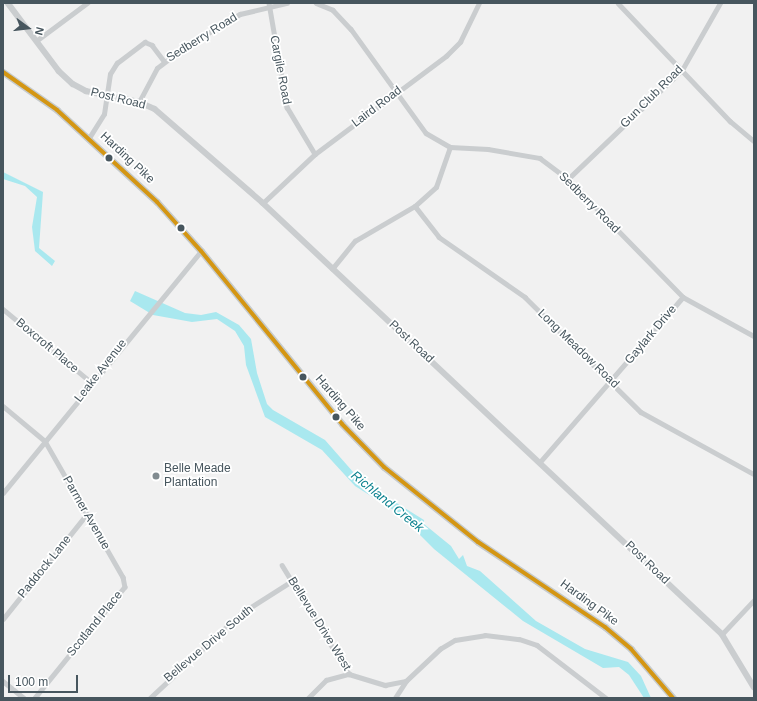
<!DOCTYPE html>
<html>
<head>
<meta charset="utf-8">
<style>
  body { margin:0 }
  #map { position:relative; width:757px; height:701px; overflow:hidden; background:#f1f1f1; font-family:Arial,sans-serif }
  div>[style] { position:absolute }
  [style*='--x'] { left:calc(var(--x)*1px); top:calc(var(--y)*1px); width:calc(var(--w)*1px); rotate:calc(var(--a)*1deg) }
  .water>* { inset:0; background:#a9e8ef }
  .minor>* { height:4.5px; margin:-2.25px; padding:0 2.25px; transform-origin:2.25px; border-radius:2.25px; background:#cacdcf }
  .tertiary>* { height:5.5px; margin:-2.75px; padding:0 2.75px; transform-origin:2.75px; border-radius:2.75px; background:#cacdcf }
  .primary>* { height:7px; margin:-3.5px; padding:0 3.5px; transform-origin:3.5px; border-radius:3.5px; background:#c6cbcd }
  .bus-1>* { height:4px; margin:-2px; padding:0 2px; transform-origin:2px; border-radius:2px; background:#d49613 }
  .dots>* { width:11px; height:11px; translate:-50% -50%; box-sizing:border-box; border:2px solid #fff; border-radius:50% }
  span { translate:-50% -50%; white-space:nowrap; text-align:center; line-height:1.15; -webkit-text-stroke:3.5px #fff; paint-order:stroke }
  .street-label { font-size:12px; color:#47565e }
  .poi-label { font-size:12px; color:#47565e }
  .left { translate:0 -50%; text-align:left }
  .water-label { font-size:13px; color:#0b828f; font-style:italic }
  .frame { position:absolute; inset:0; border:4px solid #47565e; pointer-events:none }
  .north { position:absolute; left:8px; top:8px; width:40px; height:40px; -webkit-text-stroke:3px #fff; paint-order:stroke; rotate:105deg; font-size:11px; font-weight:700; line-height:16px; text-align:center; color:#47565e }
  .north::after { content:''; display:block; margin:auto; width:14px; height:18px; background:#47565e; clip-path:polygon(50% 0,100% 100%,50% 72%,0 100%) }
  .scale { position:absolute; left:8px; top:675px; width:70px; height:18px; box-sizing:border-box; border:2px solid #47565e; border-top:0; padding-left:5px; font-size:12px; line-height:14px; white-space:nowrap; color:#47565e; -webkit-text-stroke:3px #fff; paint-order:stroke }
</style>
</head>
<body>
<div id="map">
  <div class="water">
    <i style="clip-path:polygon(3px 172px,43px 192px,39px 248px,55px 261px,52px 266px,35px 251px,32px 227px,37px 197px,25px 186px,3px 179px)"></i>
    <i style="clip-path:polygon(135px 291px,185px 313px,201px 315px,216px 312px,239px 325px,251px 339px,257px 373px,267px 404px,273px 410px,325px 440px,361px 481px,424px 520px,424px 524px,451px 546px,459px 559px,463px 555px,467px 566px,480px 571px,536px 621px,585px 649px,628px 662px,641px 676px,651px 698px,644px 698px,629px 675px,619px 667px,603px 668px,523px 621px,434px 549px,398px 513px,355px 486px,322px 450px,265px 417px,246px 365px,244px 346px,235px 331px,217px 319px,192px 322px,153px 315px,130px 301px)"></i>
  </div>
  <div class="minor">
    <i style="--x:269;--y:3;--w:106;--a:80.2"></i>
    <i style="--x:287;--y:107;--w:55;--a:59.2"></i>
    <i style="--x:316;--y:3;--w:18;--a:22"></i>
    <i style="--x:333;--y:10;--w:26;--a:47"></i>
    <i style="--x:351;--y:29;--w:128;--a:54.2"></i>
    <i style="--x:426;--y:133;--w:28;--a:30"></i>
    <i style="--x:450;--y:147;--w:38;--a:3"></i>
    <i style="--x:488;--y:149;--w:53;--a:9.8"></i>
    <i style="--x:540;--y:158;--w:35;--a:37"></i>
    <i style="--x:568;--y:179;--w:165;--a:45.7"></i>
    <i style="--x:683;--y:297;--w:81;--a:28.8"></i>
    <i style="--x:618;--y:3;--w:163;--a:46.5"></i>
    <i style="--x:730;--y:121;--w:31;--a:40"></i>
    <i style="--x:36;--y:41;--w:64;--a:-36.7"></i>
    <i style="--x:139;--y:102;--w:38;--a:-62"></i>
    <i style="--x:157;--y:68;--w:35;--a:-37"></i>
    <i style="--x:185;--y:47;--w:64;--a:-31"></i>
    <i style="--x:240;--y:14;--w:48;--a:-13.2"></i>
    <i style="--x:89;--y:138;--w:28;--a:-58"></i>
    <i style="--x:104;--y:114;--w:40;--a:-81.5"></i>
    <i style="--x:110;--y:74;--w:13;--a:-58"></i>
    <i style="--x:117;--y:63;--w:35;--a:-37"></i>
    <i style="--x:145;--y:42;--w:8;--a:23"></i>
    <i style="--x:152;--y:45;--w:20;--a:53"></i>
    <i style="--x:568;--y:179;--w:158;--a:-43.7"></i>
    <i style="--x:682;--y:70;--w:77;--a:-60.4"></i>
    <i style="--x:263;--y:203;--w:71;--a:-43.3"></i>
    <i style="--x:315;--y:154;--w:164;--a:-36.8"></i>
    <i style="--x:446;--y:56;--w:20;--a:-45"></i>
    <i style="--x:460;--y:42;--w:43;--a:-64"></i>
    <i style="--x:415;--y:206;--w:39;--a:52"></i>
    <i style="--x:439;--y:237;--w:105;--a:34.9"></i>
    <i style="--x:525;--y:297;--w:163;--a:44.8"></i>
    <i style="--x:641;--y:412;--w:129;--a:28.8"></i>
    <i style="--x:332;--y:269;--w:36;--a:-51"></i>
    <i style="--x:355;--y:241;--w:69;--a:-30.3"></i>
    <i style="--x:415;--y:206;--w:28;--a:-42"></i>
    <i style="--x:436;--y:187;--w:42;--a:-70.7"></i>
    <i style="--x:3;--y:309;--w:116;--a:39.7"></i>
    <i style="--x:3;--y:406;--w:55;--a:39.8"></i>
    <i style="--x:45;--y:441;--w:157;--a:60.2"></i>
    <i style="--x:123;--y:577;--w:10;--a:79"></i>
    <i style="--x:125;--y:587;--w:143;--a:129"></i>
    <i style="--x:540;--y:462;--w:218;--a:-49.1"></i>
    <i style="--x:3;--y:493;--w:313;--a:-50.7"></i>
    <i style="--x:282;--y:565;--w:128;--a:58.4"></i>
    <i style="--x:349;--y:674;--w:38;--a:17"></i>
    <i style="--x:385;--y:685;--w:21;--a:-11"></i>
    <i style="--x:3;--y:619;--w:133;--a:-51.4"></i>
    <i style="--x:722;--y:634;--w:47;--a:-46.7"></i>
    <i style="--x:3;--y:681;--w:27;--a:39"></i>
    <i style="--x:150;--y:698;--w:123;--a:-43"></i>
    <i style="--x:240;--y:614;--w:62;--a:-32.4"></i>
    <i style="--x:308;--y:698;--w:25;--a:-45"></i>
    <i style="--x:326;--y:680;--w:24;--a:-15"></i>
    <i style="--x:395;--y:698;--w:20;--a:-57"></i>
    <i style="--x:406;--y:681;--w:47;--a:-43.3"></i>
    <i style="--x:440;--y:649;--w:17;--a:-31"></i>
    <i style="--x:455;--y:640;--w:30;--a:-9"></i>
    <i style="--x:485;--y:635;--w:34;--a:7"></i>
    <i style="--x:519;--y:639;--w:19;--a:18"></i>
    <i style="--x:537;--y:645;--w:87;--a:37.5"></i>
  </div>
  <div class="tertiary">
    <i style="--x:8;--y:3;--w:85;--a:53.1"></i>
    <i style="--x:59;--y:71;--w:19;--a:43"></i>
    <i style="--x:73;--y:84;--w:15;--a:28"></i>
    <i style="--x:86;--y:91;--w:54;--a:11.7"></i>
    <i style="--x:139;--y:102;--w:17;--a:24"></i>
    <i style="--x:155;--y:109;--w:143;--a:41"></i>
    <i style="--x:263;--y:203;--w:630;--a:43.2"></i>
    <i style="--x:722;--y:634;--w:62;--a:58.9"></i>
  </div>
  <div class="primary">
    <i style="--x:3;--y:72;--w:66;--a:35.1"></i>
    <i style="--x:57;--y:110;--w:136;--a:42.6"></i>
    <i style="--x:157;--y:202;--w:66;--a:48.1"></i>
    <i style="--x:201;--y:251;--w:223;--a:50.8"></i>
    <i style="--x:342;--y:424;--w:60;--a:45.7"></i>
    <i style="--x:384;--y:467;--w:120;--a:38.6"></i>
    <i style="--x:478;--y:542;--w:153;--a:33.8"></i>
    <i style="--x:605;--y:627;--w:34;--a:40"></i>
    <i style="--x:631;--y:649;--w:65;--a:49.4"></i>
  </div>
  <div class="bus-1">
    <i style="--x:3;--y:72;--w:66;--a:35.1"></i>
    <i style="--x:57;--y:110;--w:136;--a:42.6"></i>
    <i style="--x:157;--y:202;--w:66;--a:48.1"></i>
    <i style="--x:201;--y:251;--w:223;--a:50.8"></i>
    <i style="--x:342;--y:424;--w:60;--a:45.7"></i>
    <i style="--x:384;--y:467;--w:120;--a:38.6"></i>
    <i style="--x:478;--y:542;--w:153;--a:33.8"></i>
    <i style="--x:605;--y:627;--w:34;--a:40"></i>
    <i style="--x:631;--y:649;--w:65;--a:49.4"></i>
  </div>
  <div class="dots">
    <i style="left:109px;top:158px;background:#47565e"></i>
    <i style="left:181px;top:228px;background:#47565e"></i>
    <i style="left:303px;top:377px;background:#47565e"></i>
    <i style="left:336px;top:417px;background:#47565e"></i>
    <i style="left:156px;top:476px;background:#828c91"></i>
  </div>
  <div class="street-label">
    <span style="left:202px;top:38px;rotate:-32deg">Sedberry Road</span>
    <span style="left:280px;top:70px;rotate:79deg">Cargile Road</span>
    <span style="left:652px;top:97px;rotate:-45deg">Gun Club Road</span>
    <span style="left:118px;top:99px;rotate:14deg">Post Road</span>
    <span style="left:377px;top:107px;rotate:-37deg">Laird Road</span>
    <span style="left:127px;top:158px;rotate:43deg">Harding Pike</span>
    <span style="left:589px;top:203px;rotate:45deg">Sedberry Road</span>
    <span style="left:651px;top:335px;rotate:-50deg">Gaylark Drive</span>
    <span style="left:411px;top:342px;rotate:43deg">Post Road</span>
    <span style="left:47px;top:346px;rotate:40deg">Boxcroft Place</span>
    <span style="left:578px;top:349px;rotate:44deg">Long Meadow Road</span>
    <span style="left:101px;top:371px;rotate:-52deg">Leake Avenue</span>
    <span style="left:340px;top:403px;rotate:49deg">Harding Pike</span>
    <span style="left:86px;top:513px;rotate:60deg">Parmer Avenue</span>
    <span style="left:647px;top:563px;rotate:44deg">Post Road</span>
    <span style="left:45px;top:567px;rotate:-51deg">Paddock Lane</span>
    <span style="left:589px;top:603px;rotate:36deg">Harding Pike</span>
    <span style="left:95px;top:624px;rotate:-51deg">Scotland Place</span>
    <span style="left:319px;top:624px;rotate:58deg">Bellevue Drive West</span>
    <span style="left:209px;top:644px;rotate:-40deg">Bellevue Drive South</span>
  </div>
  <div class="poi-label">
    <span class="left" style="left:164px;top:476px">Belle Meade<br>Plantation</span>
  </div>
  <div class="water-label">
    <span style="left:387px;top:502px;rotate:39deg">Richland Creek</span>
  </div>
  <div class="frame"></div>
  <div class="north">N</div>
  <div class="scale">100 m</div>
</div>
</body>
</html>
